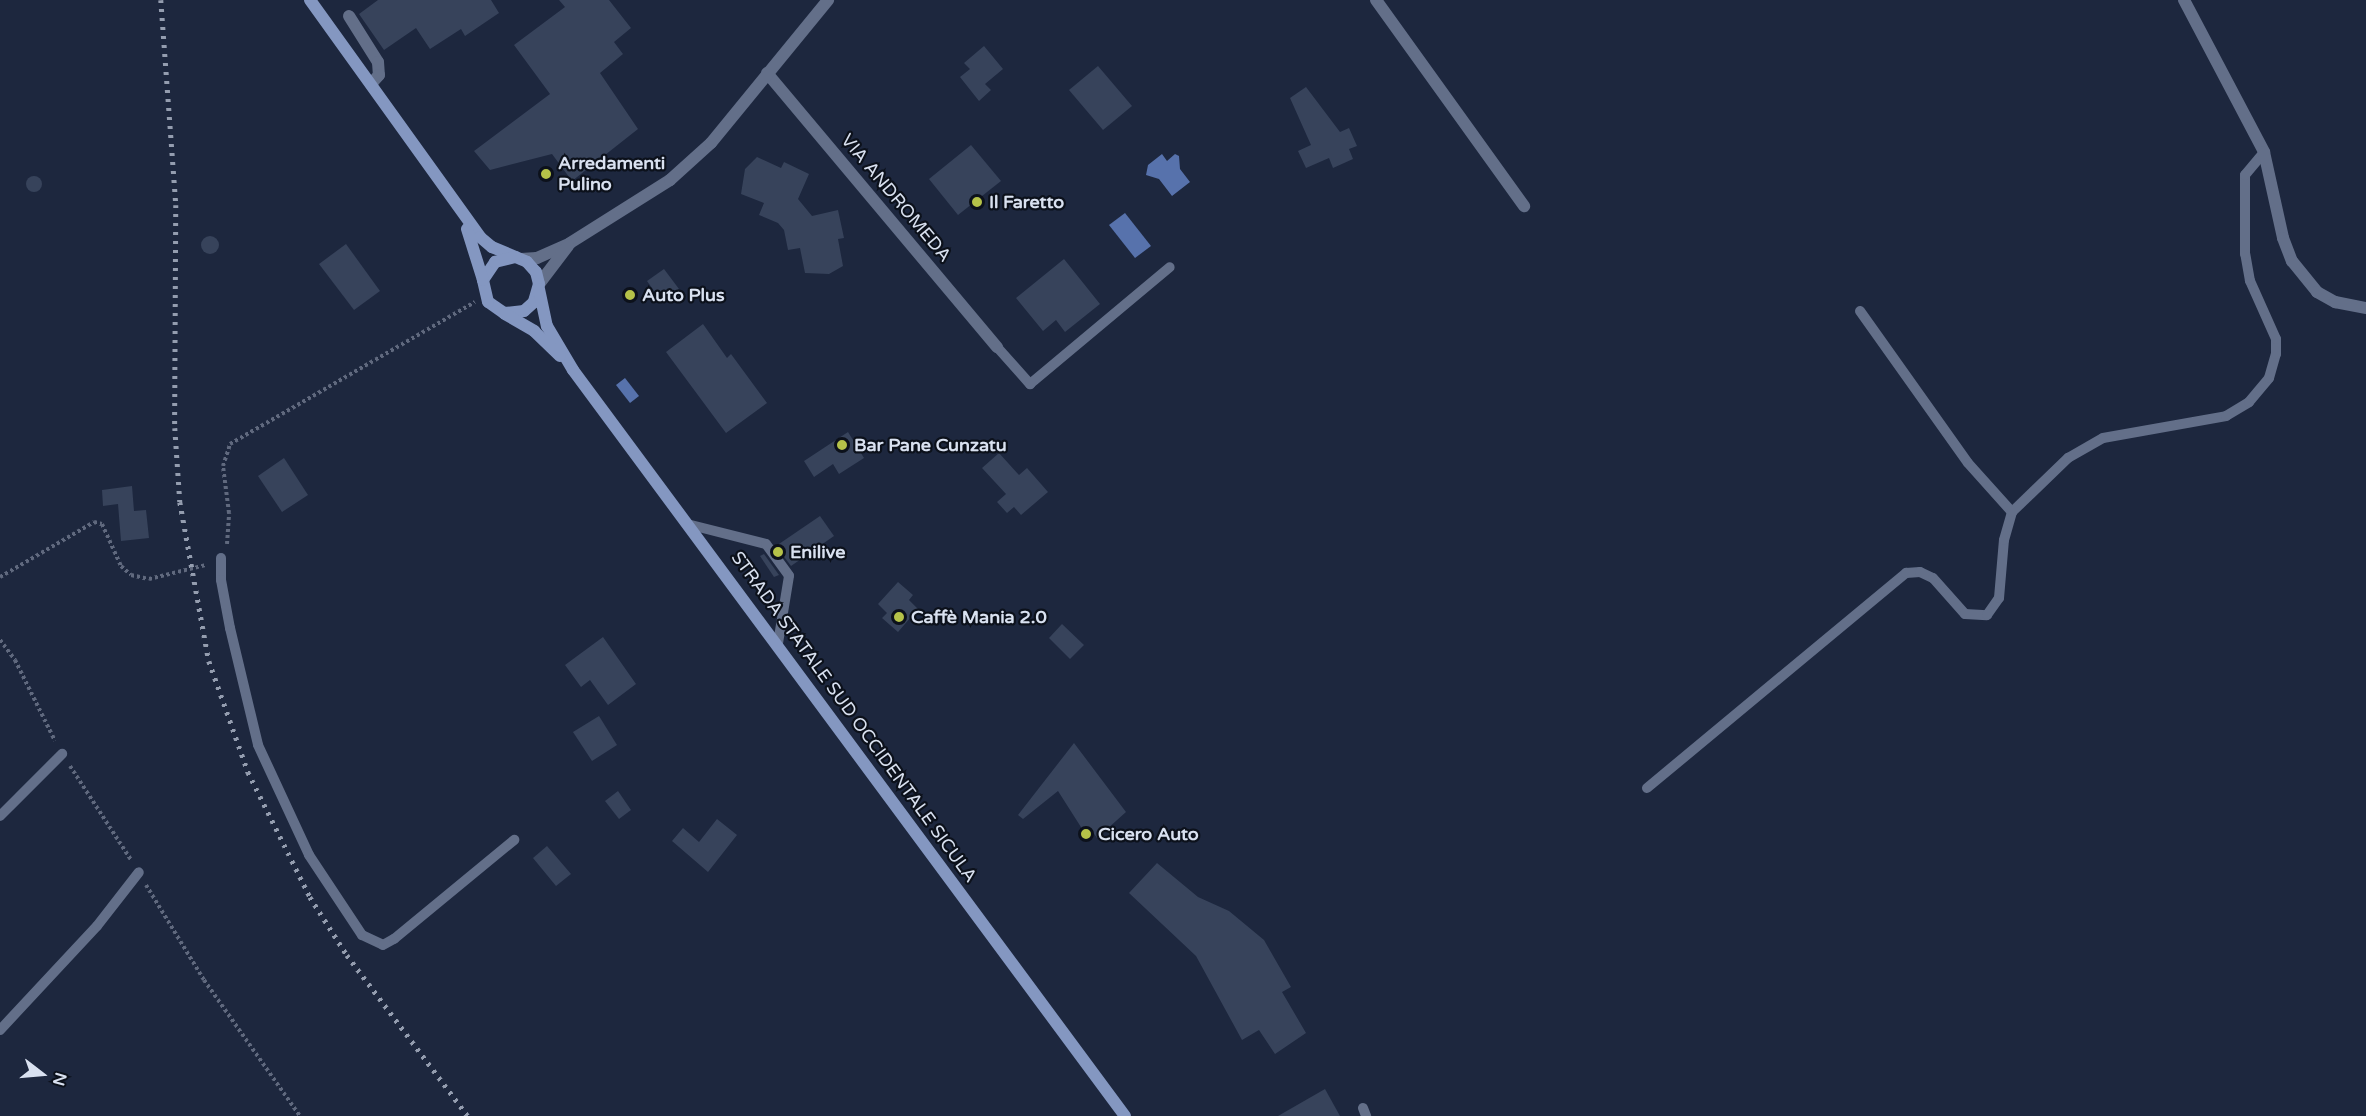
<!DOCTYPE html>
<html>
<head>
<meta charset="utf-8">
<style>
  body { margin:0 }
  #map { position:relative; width:2366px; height:1116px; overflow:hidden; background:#1d273e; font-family:"Varela Round",sans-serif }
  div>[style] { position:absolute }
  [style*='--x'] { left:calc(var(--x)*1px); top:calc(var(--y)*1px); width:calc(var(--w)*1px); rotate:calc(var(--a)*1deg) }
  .water>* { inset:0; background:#5772ac }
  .building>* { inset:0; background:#37435b }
  .round { border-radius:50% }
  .path>* { height:4px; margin-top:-2px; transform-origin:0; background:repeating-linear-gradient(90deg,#60697e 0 3px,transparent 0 6px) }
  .service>* { height:10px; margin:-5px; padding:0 5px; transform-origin:5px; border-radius:5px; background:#636f89 }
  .minor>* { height:12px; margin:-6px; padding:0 6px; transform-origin:6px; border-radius:6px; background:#636f89 }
  .tertiary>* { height:12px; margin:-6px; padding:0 6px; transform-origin:6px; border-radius:6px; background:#636f89 }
  .secondary>* { height:12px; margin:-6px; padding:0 6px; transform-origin:6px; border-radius:6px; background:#8497c1 }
  .rail>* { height:4.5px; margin-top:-2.25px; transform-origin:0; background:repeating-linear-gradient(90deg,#949daf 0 3px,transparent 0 9px) }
  .dots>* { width:16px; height:16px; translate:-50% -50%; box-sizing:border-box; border:3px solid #0c111b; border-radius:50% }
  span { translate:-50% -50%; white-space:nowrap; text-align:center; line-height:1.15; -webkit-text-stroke:4.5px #0c111b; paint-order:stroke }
  .poi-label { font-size:18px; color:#d9e1f0; font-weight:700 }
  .left { translate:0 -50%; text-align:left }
  .street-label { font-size:18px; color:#d9e1f0 }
  .north { position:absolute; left:12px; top:1044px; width:60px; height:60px; -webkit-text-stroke:4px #0c111b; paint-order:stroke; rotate:106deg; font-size:16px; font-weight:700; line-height:24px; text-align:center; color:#d9e1f0 }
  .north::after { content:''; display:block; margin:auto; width:21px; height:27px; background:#d9e1f0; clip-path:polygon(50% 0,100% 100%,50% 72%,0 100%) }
</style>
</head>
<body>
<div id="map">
  <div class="water">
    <i style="clip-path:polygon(1162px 154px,1167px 161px,1175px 154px,1179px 156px,1180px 169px,1190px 182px,1172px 196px,1159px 179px,1146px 175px,1148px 165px)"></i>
    <i style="clip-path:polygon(1125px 213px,1151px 246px,1135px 258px,1109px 225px)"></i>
    <i style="clip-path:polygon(625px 378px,639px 396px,630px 403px,616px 385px)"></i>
  </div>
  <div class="building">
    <i style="clip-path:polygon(378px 0,491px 0,499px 13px,465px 36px,461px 29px,430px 49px,416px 28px,384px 50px,359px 14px)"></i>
    <i style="clip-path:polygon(559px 0,609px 0,631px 28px,614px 42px,623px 54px,600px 73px,638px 129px,572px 181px,552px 154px,490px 170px,474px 151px,550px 94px,514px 45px,565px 7px)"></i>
    <i style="clip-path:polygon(984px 46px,1003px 69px,985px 84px,991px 90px,979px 101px,960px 77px,970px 69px,964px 63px)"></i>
    <i style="clip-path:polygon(1098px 66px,1132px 106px,1103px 130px,1069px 90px)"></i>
    <i style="clip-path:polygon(1306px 87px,1340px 132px,1349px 128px,1357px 146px,1349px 149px,1353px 159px,1333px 168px,1329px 158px,1306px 168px,1298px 151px,1311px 145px,1290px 98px)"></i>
    <i style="clip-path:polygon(971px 145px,1001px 181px,958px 215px,929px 179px)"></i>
    <i style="clip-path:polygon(757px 157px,781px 168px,784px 162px,809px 174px,798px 199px,812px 216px,838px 210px,844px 238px,838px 239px,843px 266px,829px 274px,805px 273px,800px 248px,788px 250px,784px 230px,778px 223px,759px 215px,764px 203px,741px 194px,745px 169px)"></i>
    <i class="round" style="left:26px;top:176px;width:16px;height:16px"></i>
    <i class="round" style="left:201px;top:236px;width:18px;height:18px"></i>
    <i style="clip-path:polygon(346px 244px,380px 291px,354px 310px,319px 264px)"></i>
    <i style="clip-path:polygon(1064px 259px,1100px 304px,1065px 332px,1056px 320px,1043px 331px,1016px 298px)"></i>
    <i style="clip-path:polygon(664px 269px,679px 289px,661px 301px,647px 281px)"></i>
    <i style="clip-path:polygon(703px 324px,727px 358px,731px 354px,767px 403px,726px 433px,666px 352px)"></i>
    <i style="clip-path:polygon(848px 432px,864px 458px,839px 474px,833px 464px,814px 477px,804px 461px)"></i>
    <i style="clip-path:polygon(999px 453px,1019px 475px,1027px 468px,1048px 492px,1021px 515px,1014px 507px,1007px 513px,997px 502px,1006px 494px,982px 468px)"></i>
    <i style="clip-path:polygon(284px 458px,308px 495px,282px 512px,258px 476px)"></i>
    <i style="clip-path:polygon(132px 486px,134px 511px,146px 510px,149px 538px,121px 541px,118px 504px,103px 506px,102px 490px)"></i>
    <i style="clip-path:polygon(820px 516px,834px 536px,791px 566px,776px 546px)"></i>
    <i style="clip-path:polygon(764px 554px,779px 575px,774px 577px,760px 556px)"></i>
    <i style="clip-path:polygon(898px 582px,913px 595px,909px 600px,918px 609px,898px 632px,882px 618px,887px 613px,878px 604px)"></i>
    <i style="clip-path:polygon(1062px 624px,1084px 645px,1070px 659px,1049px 638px)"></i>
    <i style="clip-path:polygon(603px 637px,636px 684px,608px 705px,590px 680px,581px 687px,565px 665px)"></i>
    <i style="clip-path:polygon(599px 716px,617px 745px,592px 761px,573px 732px)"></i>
    <i style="clip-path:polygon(1074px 743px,1126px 812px,1097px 838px,1092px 831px,1086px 835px,1058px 791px,1023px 819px,1018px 815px)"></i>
    <i style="clip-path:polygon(618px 791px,631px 810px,619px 819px,605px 801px)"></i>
    <i style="clip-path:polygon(717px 819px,737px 835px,708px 872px,672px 841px,683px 828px,699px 842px)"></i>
    <i style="clip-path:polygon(547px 846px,571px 874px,556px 886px,533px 858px)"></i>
    <i style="clip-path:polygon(1157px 863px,1198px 897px,1229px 911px,1264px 940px,1291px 987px,1282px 992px,1306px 1033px,1275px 1054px,1259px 1030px,1242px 1040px,1196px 956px,1129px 893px)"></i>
    <i style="clip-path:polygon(1325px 1089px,1340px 1116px,1278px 1116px)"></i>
  </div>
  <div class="path">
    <i style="--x:227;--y:544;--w:31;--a:-86"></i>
    <i style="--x:229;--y:513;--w:47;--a:-97.3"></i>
    <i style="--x:223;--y:466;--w:23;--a:-72"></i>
    <i style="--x:230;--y:444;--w:283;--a:-30.1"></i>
    <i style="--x:0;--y:577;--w:109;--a:-30.3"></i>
    <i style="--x:94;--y:522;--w:8;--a:14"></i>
    <i style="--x:102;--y:524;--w:46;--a:65.7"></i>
    <i style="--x:121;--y:566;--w:13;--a:42"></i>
    <i style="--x:131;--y:575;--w:18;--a:13"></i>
    <i style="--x:149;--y:579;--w:59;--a:-13.8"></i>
    <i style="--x:0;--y:640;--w:25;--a:53"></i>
    <i style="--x:15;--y:660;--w:90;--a:63.7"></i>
    <i style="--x:70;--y:766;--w:112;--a:57"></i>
    <i style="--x:146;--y:885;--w:111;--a:58.6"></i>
    <i style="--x:204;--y:980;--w:166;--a:54.8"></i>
  </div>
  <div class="service">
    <i style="--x:1860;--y:311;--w:186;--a:54.6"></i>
    <i style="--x:1968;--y:463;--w:66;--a:48.1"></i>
    <i style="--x:997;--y:347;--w:50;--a:48.3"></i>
    <i style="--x:1030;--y:384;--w:182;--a:-39.9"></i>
    <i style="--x:691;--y:525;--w:77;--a:14.2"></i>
    <i style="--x:766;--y:544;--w:39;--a:54"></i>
    <i style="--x:789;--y:576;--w:68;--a:99.3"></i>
    <i style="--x:221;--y:558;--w:22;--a:90"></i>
    <i style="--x:221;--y:580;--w:49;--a:79.4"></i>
    <i style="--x:230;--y:628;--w:120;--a:76.5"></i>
    <i style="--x:258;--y:745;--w:121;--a:65.1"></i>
    <i style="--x:309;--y:855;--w:96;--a:56.5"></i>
    <i style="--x:362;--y:935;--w:23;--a:25"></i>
    <i style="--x:383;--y:945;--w:13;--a:-29"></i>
    <i style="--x:394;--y:939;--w:156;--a:-39.5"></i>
    <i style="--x:1647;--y:788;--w:337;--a:-39.7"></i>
    <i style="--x:1906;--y:573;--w:14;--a:-4"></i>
    <i style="--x:1920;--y:572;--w:14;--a:25"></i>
    <i style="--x:1933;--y:578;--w:48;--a:48.4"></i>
    <i style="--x:1965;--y:614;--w:22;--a:3"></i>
    <i style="--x:1987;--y:615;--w:21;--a:-55"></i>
    <i style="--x:1999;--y:598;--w:58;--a:-85.1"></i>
    <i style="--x:2004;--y:540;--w:29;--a:-74"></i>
    <i style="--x:2012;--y:512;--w:78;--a:-44"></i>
    <i style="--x:2068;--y:458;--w:40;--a:-29.7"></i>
    <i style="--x:2103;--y:438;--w:125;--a:-10.1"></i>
    <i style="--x:2226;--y:416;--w:27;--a:-31"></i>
    <i style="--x:2249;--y:402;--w:31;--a:-50"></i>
    <i style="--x:2269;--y:378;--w:25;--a:-74"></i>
    <i style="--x:2276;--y:354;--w:15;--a:-90"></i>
    <i style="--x:2276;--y:339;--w:64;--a:-114.1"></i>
    <i style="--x:2250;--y:281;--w:27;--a:-100"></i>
    <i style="--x:2245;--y:254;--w:79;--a:-90"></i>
    <i style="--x:2245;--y:175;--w:30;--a:-50"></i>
    <i style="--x:0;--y:816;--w:88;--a:-45"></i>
    <i style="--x:0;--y:1030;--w:142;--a:-47"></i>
    <i style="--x:97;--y:926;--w:68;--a:-52.1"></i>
    <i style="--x:1363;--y:1108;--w:9;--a:69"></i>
  </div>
  <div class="minor">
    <i style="--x:1376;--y:0;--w:254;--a:54.3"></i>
    <i style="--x:349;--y:16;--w:54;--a:57.8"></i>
    <i style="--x:378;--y:62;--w:13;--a:86"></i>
    <i style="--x:379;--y:75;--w:12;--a:132"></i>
    <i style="--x:767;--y:73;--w:358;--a:50"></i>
  </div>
  <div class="tertiary">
    <i style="--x:2184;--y:0;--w:172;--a:62.2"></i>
    <i style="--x:2264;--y:152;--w:88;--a:77.5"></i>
    <i style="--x:2283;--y:238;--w:25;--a:69"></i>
    <i style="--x:2292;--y:261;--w:40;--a:51"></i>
    <i style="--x:2317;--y:292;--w:21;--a:29"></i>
    <i style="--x:2335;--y:302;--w:32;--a:11"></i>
    <i style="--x:521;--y:259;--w:16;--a:-4"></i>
    <i style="--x:537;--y:258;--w:36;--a:-24"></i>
    <i style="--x:570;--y:243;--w:118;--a:-32.2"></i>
    <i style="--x:670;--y:180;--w:55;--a:-42.1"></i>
    <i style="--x:711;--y:143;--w:185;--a:-50.7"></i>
    <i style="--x:539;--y:284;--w:48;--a:-52.7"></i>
  </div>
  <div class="secondary">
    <i style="--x:310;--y:0;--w:292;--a:54.3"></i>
    <i style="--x:480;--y:237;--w:16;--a:40"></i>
    <i style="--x:492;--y:247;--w:38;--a:23"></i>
    <i style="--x:527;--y:262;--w:13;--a:48"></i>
    <i style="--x:536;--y:272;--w:12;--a:76"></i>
    <i style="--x:539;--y:284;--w:19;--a:106"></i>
    <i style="--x:534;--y:302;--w:13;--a:138"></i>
    <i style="--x:524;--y:311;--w:20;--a:174"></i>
    <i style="--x:504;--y:313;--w:19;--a:-145"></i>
    <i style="--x:488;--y:302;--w:23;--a:-103"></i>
    <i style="--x:483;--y:280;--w:22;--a:-56"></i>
    <i style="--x:495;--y:262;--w:21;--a:-14"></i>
    <i style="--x:467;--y:229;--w:53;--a:72.6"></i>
    <i style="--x:539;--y:289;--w:38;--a:78"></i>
    <i style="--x:547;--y:326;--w:51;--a:59.4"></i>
    <i style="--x:573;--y:370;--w:928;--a:53.5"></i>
    <i style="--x:505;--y:314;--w:34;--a:30"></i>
    <i style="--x:534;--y:331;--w:36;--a:44"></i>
  </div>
  <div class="rail">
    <i style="--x:161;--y:0;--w:206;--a:85.8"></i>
    <i style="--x:176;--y:205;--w:223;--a:90.3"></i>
    <i style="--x:175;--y:428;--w:74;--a:86.1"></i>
    <i style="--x:180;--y:502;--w:162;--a:79.7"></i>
    <i style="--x:209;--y:661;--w:118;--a:70.6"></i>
    <i style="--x:248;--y:772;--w:140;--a:63.6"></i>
    <i style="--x:310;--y:897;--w:69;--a:57.5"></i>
    <i style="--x:347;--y:955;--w:201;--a:53.1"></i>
  </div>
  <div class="dots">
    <i style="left:546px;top:174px;background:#b5c249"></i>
    <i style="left:977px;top:202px;background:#b5c249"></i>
    <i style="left:630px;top:295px;background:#b5c249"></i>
    <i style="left:842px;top:445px;background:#b5c249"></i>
    <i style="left:778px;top:552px;background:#b5c249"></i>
    <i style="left:899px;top:617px;background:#b5c249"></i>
    <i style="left:1086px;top:834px;background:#b5c249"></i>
  </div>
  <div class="poi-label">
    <span class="left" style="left:558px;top:174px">Arredamenti<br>Pulino</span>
    <span class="left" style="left:989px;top:202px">Il Faretto</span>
    <span class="left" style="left:642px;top:295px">Auto Plus</span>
    <span class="left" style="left:854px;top:445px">Bar Pane Cunzatu</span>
    <span class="left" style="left:790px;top:552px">Enilive</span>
    <span class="left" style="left:911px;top:617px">Caffè Mania 2.0</span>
    <span class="left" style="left:1098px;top:834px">Cicero Auto</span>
  </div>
  <div class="street-label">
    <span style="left:896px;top:198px;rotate:50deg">VIA ANDROMEDA</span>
    <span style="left:854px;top:717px;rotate:54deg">STRADA STATALE SUD OCCIDENTALE SICULA</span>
  </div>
  <div class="north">N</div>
</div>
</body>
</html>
